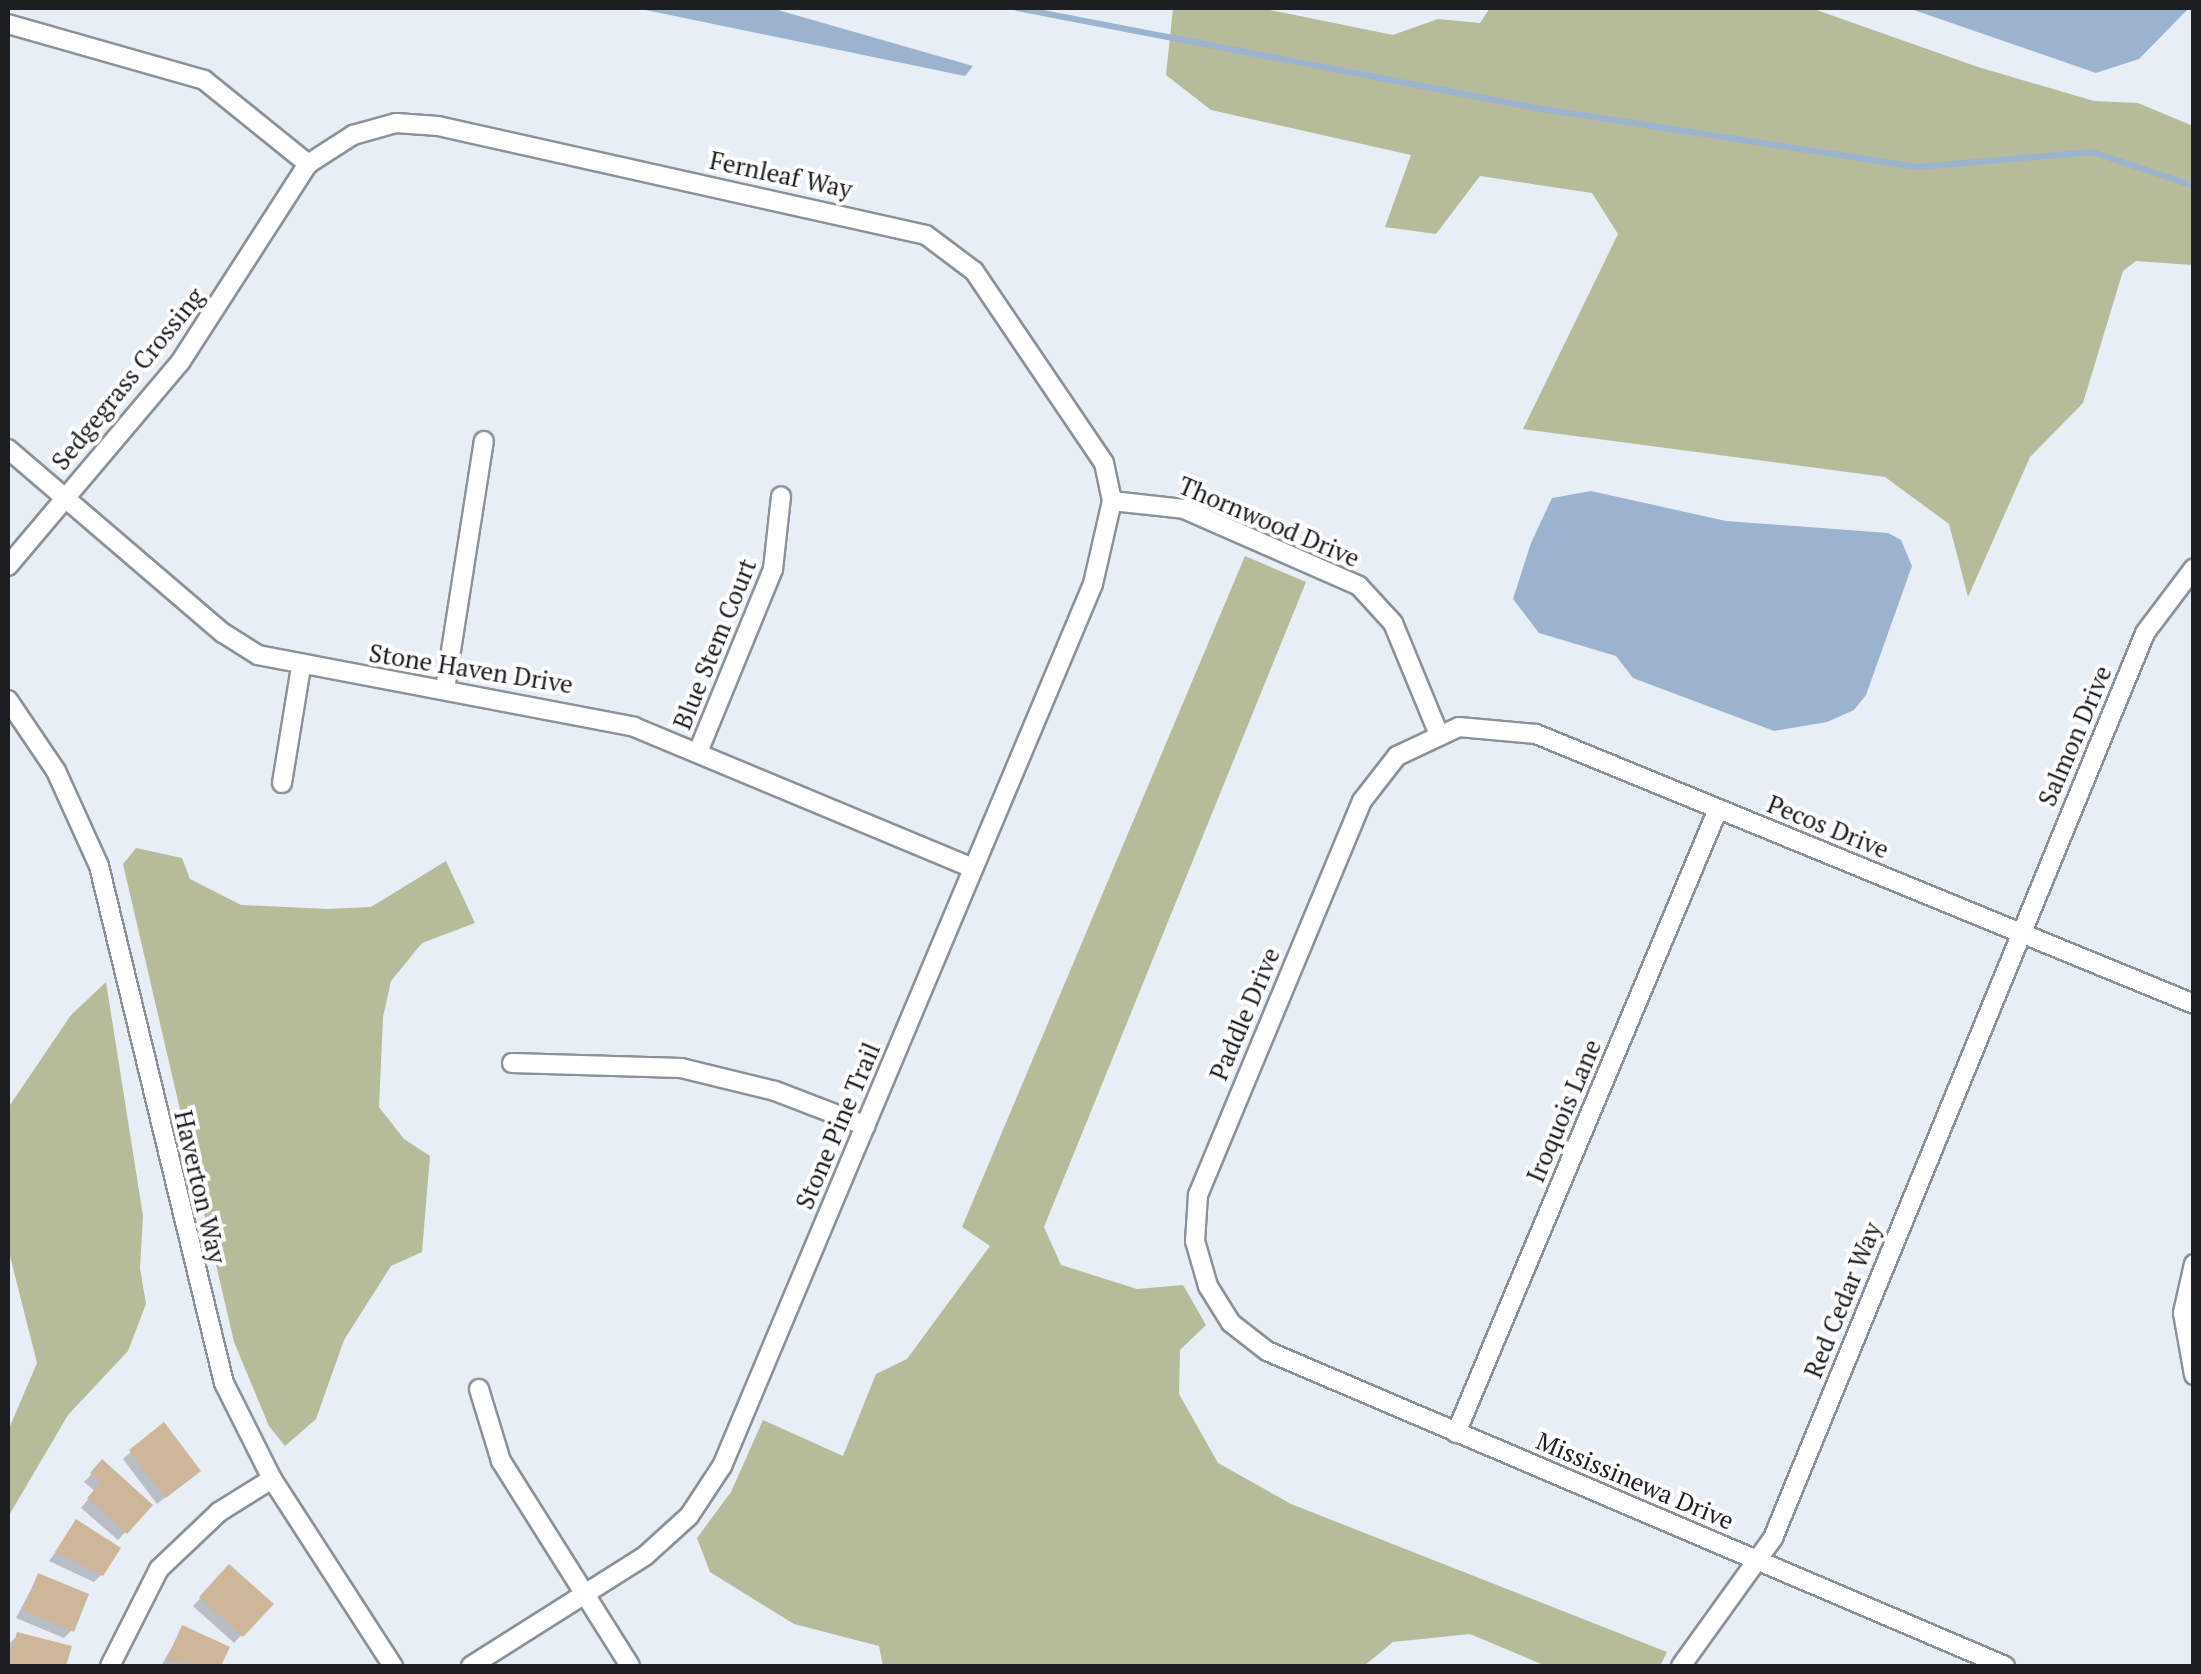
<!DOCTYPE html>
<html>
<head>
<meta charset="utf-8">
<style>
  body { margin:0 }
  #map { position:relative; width:2201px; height:1674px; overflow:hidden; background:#e7eef6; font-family:"PT Serif",serif }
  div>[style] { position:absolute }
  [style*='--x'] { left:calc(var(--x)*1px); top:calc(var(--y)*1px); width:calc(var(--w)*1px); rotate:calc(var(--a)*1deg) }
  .forest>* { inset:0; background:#b6bb99 }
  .water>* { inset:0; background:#9cb3cf }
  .shadow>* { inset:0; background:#0003 }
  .stream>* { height:6px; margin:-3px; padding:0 3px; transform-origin:3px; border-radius:3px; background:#9cb3cf }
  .building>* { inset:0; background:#ceb69a }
  .roads { filter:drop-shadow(2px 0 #8b9299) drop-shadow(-2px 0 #8b9299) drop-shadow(0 2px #8b9299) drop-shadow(0 -2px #8b9299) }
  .street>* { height:18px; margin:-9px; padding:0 9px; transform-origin:9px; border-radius:9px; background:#fff }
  span { translate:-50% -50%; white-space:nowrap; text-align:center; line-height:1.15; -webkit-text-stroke:8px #fff; paint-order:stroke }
  .street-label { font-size:25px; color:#1c1e21 }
  .frame { position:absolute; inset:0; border:10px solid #1c1e21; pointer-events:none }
</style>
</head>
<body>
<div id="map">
  <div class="forest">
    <i style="clip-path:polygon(1173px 8px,1260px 8px,1393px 35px,1438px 19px,1480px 23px,1490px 8px,1811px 8px,1978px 67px,2094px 101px,2138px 103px,2193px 126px,2193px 265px,2136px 261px,2123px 271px,2083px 403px,2030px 457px,1968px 597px,1949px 524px,1885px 477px,1523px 429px,1618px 234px,1592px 193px,1480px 176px,1436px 234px,1385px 227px,1411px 155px,1211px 110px,1166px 75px)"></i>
    <i style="clip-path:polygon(1245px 556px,1306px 582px,1044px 1227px,1061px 1265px,1137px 1289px,1183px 1285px,1206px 1325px,1180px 1350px,1179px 1394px,1218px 1463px,1291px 1504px,1667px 1652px,1660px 1666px,1546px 1666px,1470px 1634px,1393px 1642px,1364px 1666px,883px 1666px,879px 1646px,794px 1624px,710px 1572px,697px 1538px,731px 1492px,763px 1420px,843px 1456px,876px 1374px,907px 1359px,990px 1246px,962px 1227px)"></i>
    <i style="clip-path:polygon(136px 848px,182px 858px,190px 879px,241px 905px,327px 909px,371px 907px,446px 861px,475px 923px,422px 943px,391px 981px,383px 1017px,379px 1107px,404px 1139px,430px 1156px,422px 1252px,391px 1266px,344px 1340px,316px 1419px,285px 1446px,269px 1426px,234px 1342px,123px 864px)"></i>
    <i style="clip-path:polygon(106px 982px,143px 1216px,140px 1268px,146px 1304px,128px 1351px,68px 1415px,8px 1517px,8px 1431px,37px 1363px,8px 1248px,8px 1108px,71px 1015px)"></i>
  </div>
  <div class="water">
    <i style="clip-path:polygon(636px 8px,771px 8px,973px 66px,965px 76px)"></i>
    <i style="clip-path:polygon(1908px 8px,2189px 8px,2139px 59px,2096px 73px)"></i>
    <i style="clip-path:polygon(1591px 491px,1726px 521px,1888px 533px,1901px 540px,1912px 566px,1866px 695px,1854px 710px,1827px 722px,1774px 731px,1633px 678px,1616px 656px,1539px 633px,1513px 599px,1531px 543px,1552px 498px)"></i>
  </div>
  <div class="shadow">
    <i style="clip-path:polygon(131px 1452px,190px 1478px,157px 1504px,123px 1459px)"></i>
    <i style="clip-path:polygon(102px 1463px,150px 1505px,118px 1540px,81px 1508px,95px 1491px,84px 1482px)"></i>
    <i style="clip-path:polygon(77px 1522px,102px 1574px,94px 1582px,49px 1561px)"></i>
    <i style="clip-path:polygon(229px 1567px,270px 1604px,234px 1643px,193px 1606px)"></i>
    <i style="clip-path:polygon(38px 1576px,72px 1630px,64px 1638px,16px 1618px)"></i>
    <i style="clip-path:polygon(183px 1628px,227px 1648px,218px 1666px,161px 1666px)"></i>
    <i style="clip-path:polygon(18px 1635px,69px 1648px,64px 1666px,8px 1666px,10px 1643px)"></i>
  </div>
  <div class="stream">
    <i style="--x:1017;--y:8;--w:529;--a:10.91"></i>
    <i style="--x:1536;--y:108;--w:387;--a:8.8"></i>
    <i style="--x:1918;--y:167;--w:175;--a:-4.9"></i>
    <i style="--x:2092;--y:152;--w:108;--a:18.4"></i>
  </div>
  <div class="building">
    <i style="clip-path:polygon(164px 1422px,201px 1471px,166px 1498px,129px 1450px)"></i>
    <i style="clip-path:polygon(102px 1459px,153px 1505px,127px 1534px,87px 1498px,101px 1482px,90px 1473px)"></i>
    <i style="clip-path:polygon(76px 1519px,121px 1548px,103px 1576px,55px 1552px)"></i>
    <i style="clip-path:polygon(229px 1564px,274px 1604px,243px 1637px,199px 1597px)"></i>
    <i style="clip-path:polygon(38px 1573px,89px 1594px,74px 1632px,23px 1610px)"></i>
    <i style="clip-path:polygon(182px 1625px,230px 1647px,221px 1666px,166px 1661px)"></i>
    <i style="clip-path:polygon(17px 1632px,72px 1646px,66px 1666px,8px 1666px)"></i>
  </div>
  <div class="roads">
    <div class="street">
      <i style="--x:8;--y:24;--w:204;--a:15.9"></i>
      <i style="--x:204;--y:80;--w:134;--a:38.9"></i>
      <i style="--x:8;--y:449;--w:283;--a:40.6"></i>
      <i style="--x:223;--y:633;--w:41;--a:32.2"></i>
      <i style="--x:258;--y:655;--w:383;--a:10.8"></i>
      <i style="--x:634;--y:727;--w:366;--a:22.6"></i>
      <i style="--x:1112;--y:501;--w:72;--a:6.3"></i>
      <i style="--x:1184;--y:509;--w:191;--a:23.7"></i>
      <i style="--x:1359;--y:586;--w:50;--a:47.4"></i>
      <i style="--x:1393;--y:623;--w:118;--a:67.6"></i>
      <i style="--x:8;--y:566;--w:268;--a:-49.8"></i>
      <i style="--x:181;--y:361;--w:234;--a:-57.2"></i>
      <i style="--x:308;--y:164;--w:54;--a:-32.8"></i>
      <i style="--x:353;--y:135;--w:45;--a:-15.6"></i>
      <i style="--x:396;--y:123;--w:42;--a:4.1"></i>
      <i style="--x:438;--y:126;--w:500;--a:12.59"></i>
      <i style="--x:926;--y:235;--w:60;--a:36.9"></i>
      <i style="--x:974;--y:271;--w:232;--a:55.9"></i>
      <i style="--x:1104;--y:463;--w:39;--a:78"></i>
      <i style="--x:1112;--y:501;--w:85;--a:102.9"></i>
      <i style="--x:1093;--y:584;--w:957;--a:112.81"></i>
      <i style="--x:722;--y:1466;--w:60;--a:123.4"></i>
      <i style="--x:689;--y:1516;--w:59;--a:137.7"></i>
      <i style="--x:645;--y:1556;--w:206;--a:147.7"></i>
      <i style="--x:445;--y:689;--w:251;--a:-81.1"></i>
      <i style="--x:8;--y:700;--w:86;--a:55.9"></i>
      <i style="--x:56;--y:771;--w:104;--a:65.6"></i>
      <i style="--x:99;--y:866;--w:532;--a:76.41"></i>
      <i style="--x:224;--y:1383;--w:107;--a:63.4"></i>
      <i style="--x:272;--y:1479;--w:223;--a:57.1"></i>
      <i style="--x:698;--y:752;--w:198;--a:-67.7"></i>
      <i style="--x:773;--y:569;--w:73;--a:-83.7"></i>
      <i style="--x:282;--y:783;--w:118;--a:-80.7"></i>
      <i style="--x:512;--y:1063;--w:169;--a:1.7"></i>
      <i style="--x:681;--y:1068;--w:97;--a:13.7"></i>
      <i style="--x:775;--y:1091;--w:97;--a:21"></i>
      <i style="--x:2194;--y:1264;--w:50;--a:102.7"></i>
      <i style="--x:2183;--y:1313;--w:63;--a:79.9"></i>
      <i style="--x:479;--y:1389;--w:75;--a:73"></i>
      <i style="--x:501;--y:1461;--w:242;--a:57.8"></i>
      <i style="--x:1456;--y:1433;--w:677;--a:-67.22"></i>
      <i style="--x:110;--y:1666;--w:109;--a:-63.2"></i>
      <i style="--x:159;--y:1569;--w:83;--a:-43.5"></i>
      <i style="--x:219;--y:1512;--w:62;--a:-31.9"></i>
      <i style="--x:1681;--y:1666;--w:158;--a:-54.3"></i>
      <i style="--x:1773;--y:1538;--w:978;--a:-67.65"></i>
      <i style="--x:2145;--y:633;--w:81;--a:-53"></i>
      <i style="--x:2005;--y:1666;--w:802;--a:-156.89"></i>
      <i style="--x:1267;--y:1351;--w:46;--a:-142.1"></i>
      <i style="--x:1231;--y:1323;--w:44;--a:-121.9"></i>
      <i style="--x:1208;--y:1286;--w:47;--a:-106.1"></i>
      <i style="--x:1195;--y:1241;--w:46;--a:-86.3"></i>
      <i style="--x:1198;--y:1195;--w:427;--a:-67.4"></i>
      <i style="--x:1362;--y:801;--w:57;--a:-52.1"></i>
      <i style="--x:1397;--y:756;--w:68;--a:-25.1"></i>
      <i style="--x:1459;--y:727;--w:77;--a:5.2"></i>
      <i style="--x:1536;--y:734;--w:711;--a:22.31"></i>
    </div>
  </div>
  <div class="street-label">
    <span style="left:781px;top:175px;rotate:12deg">Fernleaf Way</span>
    <span style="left:128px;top:379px;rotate:-51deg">Sedgegrass Crossing</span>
    <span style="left:1269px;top:522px;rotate:23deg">Thornwood Drive</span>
    <span style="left:715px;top:644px;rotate:-68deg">Blue Stem Court</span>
    <span style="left:471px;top:669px;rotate:9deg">Stone Haven Drive</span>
    <span style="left:2075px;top:736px;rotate:-67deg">Salmon Drive</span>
    <span style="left:1828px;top:827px;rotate:22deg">Pecos Drive</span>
    <span style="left:1245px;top:1014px;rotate:-67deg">Paddle Drive</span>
    <span style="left:1564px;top:1111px;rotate:-67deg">Iroquois Lane</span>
    <span style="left:838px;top:1126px;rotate:-67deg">Stone Pine Trail</span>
    <span style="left:200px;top:1187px;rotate:77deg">Haverton Way</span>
    <span style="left:1843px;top:1300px;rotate:-68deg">Red Cedar Way</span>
    <span style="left:1635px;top:1481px;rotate:23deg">Mississinewa Drive</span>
  </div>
  <div class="frame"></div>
</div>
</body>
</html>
